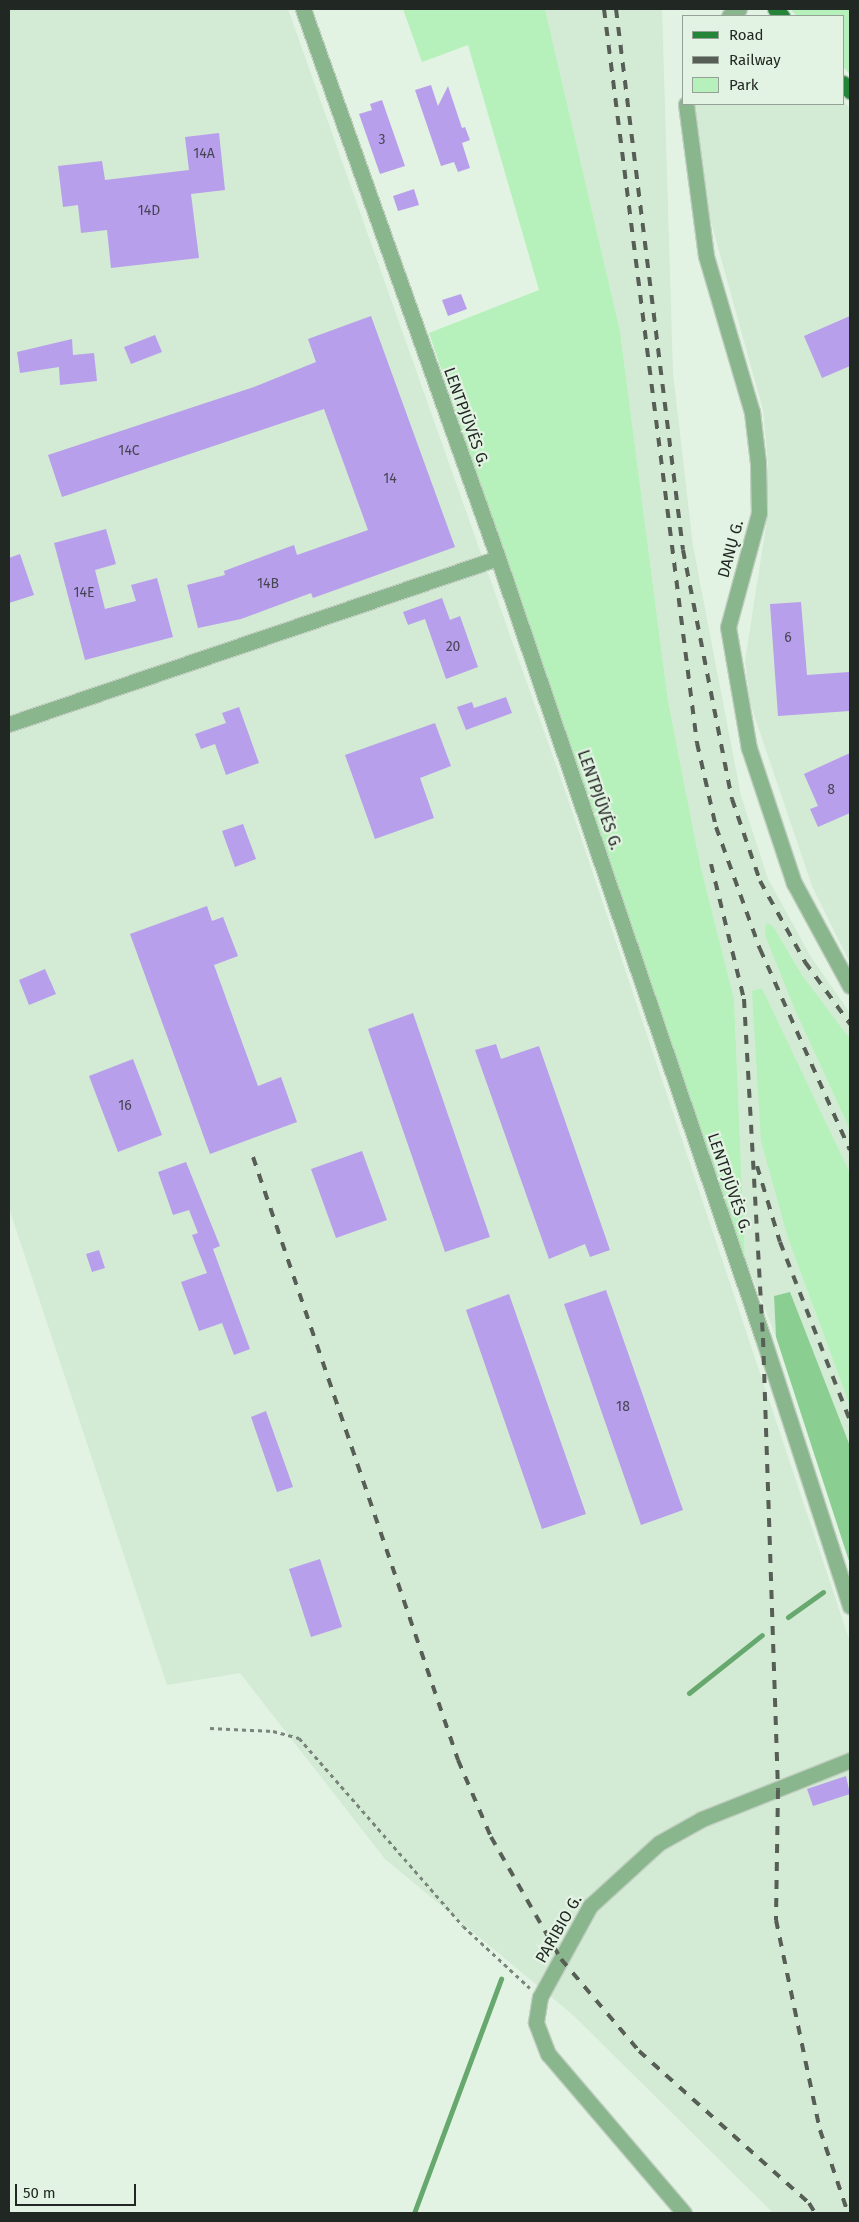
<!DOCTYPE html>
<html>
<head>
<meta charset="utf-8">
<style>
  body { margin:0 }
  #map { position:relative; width:859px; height:2222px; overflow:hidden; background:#e3f3e3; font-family:"Fira Sans",sans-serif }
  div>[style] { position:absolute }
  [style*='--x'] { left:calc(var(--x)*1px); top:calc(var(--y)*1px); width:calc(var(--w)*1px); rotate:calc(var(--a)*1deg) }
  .built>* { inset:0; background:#d3ead5 }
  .green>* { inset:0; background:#b6f0bb }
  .forest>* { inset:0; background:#8bce91 }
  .stream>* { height:5px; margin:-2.5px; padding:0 2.5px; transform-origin:2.5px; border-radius:2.5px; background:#66a86d }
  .building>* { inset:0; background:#b89feb }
  .path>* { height:3px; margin-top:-1.5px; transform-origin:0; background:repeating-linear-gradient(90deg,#79847a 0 4px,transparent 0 8px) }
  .roads { filter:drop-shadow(1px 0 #c0cec0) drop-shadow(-1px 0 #c0cec0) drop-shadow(0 1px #c0cec0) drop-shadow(0 -1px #c0cec0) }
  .minor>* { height:15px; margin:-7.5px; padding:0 7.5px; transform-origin:7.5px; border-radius:7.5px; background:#89b68d }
  .major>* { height:15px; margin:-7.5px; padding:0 7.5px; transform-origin:7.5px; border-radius:7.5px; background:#248538 }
  .rail>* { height:4px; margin-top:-2px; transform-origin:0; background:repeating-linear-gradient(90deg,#565e56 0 9px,transparent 0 18px) }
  span { translate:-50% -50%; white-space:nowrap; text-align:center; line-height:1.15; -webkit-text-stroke:4.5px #e3f3e3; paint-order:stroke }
  .number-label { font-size:14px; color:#474554 }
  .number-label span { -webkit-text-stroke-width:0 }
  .street-label { font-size:16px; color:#212722 }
  .frame { position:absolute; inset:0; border:10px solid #212722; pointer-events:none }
  .legend { position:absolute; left:682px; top:15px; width:162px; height:90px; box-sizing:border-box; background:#e3f3e3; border:1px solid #95a196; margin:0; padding:6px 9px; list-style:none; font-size:15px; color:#212722 }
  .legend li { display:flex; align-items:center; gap:10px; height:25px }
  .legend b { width:25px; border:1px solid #95a196 }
  .scale { position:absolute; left:15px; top:2184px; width:121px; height:22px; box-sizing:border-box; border:2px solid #212722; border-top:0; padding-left:6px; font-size:15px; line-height:18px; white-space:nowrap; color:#212722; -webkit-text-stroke:4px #e3f3e3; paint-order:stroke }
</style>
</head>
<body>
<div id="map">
  <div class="built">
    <i style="clip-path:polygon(9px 9px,288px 9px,568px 799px,850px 1642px,850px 2213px,773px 2213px,573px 2015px,385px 1859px,240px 1673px,167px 1685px,9px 1208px)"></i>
    <i style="clip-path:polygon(545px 9px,662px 9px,673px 373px,693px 546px,741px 796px,768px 879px,811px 957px,850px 1013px,850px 1039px,802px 975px,773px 926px,796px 1012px,850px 1130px,850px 1173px,762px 988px,788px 1238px,850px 1406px,850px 1446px,790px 1293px,774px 1296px,776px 1337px,745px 1258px,734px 999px,700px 864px,668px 701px,620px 331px)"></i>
    <i style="clip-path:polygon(843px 100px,850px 109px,850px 963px,812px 886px,750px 703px,745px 661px,766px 526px,768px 465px,763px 410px,705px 200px,695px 104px,843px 104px)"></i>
  </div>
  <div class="green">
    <i style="clip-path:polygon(403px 9px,545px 9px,620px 331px,668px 701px,700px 864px,734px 999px,745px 1258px,429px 333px,539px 290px,468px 45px,422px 62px)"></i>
    <i style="clip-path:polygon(790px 9px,850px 9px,850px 75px,843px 66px,843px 16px,797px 16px)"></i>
    <i style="clip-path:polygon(766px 923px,773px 926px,802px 975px,850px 1039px,850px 1130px,796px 1012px,765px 935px)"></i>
    <i style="clip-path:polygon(762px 988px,850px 1173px,850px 1406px,788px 1238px,761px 1141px,752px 991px)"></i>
  </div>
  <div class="forest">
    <i style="clip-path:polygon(790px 1292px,850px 1446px,850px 1564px,776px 1337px,774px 1296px)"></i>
  </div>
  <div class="stream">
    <i style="--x:788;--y:1617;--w:43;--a:-35.5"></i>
    <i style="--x:689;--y:1693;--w:93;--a:-38.5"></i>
    <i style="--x:414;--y:2213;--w:250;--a:-69.6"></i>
  </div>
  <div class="building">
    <i style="clip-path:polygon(431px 85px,438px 106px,448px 86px,462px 128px,465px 127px,470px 140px,462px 143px,470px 168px,458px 172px,454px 162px,441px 166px,415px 90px)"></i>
    <i style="clip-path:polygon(382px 100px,405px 166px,380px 174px,359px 114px,372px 110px,370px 104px)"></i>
    <i style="clip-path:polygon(219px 133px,225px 190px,191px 194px,199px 258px,111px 268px,107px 230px,81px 233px,78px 205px,63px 207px,58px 166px,102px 161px,105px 180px,189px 170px,185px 137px)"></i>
    <i style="clip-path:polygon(414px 189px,419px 205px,398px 211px,393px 196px)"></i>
    <i style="clip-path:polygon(461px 294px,467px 309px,448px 316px,442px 300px)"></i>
    <i style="clip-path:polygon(371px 316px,455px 547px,313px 598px,311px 593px,241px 619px,198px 628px,187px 585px,225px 575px,224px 571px,294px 545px,297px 555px,368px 530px,324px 409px,62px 497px,48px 455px,254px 387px,316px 362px,308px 339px)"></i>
    <i style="clip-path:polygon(850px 316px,850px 366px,822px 378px,804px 336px)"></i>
    <i style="clip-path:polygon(155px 335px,162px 352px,131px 364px,124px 347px)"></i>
    <i style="clip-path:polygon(72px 339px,73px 355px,94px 353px,97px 381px,60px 385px,59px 367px,20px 373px,17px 352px)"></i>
    <i style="clip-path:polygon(106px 529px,116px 564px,95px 570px,105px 609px,136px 601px,131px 585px,157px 578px,173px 637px,85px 660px,54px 543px)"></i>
    <i style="clip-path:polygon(20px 554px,34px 595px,9px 603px,9px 558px)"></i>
    <i style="clip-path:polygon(442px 598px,450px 620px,460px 616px,478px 667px,446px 679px,425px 619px,408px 625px,403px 612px)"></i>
    <i style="clip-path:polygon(801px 602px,807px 675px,849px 672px,850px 711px,778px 716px,770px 604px)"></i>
    <i style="clip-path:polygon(506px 697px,512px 713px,466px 730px,457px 707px,472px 702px,474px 708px)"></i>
    <i style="clip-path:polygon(239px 707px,259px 763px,226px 775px,215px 744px,201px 749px,195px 734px,226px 723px,222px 713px)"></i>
    <i style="clip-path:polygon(435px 723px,451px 766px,420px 778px,434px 818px,375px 839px,345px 755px)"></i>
    <i style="clip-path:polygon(850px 753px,850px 813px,818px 827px,810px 809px,818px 806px,804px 774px)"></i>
    <i style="clip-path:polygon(243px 824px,256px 859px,235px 867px,222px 831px)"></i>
    <i style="clip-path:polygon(207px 906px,212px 921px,223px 917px,238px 956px,214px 965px,258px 1086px,281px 1077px,297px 1122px,210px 1154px,130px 934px)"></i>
    <i style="clip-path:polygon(45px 969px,56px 994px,29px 1005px,19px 980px)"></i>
    <i style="clip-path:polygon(413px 1013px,490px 1237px,445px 1252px,368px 1029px)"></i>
    <i style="clip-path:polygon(496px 1044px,501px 1059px,539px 1046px,610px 1250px,590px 1257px,585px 1244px,549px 1259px,475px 1050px)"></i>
    <i style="clip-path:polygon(133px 1059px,162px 1135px,118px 1152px,89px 1076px)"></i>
    <i style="clip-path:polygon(362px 1151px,387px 1220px,336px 1238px,311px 1169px)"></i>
    <i style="clip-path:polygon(186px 1162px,220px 1246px,213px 1249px,250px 1349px,234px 1355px,222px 1323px,199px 1331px,181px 1282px,207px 1273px,192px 1235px,198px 1233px,189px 1210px,173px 1215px,158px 1172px)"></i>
    <i style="clip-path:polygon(99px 1250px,105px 1268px,92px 1272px,86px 1254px)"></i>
    <i style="clip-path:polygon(606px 1290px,683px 1510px,641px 1525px,564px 1304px)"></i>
    <i style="clip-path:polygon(509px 1294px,586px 1514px,542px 1529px,466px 1310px)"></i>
    <i style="clip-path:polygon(266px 1411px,293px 1487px,277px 1492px,251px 1417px)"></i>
    <i style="clip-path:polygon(320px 1559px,342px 1627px,311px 1637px,289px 1569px)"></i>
    <i style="clip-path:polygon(846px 1776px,850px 1794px,813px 1806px,807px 1789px)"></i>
  </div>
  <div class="path">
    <i style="--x:210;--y:1728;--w:63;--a:2.7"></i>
    <i style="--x:273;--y:1731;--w:27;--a:15"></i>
    <i style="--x:299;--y:1738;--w:249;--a:48.9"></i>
    <i style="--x:463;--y:1926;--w:91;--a:42.8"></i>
  </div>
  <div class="roads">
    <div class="minor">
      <i style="--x:303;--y:9;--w:583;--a:70.45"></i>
      <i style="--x:498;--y:558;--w:824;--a:71.24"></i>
      <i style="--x:763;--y:1338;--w:282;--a:72"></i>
      <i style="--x:729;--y:16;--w:12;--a:-35"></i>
      <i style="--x:686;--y:104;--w:153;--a:82.5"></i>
      <i style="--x:706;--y:256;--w:163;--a:73.6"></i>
      <i style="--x:752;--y:412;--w:51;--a:83.3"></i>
      <i style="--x:758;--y:463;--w:50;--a:88.9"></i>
      <i style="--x:759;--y:513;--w:118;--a:105.2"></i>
      <i style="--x:728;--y:627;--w:123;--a:80.2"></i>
      <i style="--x:749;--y:748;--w:142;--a:71.6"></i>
      <i style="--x:794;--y:883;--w:117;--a:61.5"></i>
      <i style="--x:9;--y:724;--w:516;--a:-18.75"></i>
      <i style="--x:684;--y:2213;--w:209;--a:-130.5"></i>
      <i style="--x:548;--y:2054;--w:34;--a:-111"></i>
      <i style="--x:536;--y:2022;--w:25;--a:-81"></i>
      <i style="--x:540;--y:1997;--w:104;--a:-61.2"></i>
      <i style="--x:590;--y:1906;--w:93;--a:-42.4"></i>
      <i style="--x:659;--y:1843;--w:49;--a:-29.2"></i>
      <i style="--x:702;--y:1819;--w:159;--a:-21.7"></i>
    </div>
    <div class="major">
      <i style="--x:775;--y:9;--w:10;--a:45"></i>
      <i style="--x:843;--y:83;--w:11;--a:49"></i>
    </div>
  </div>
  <div class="rail">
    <i style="--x:604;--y:9;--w:740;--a:82.78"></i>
    <i style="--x:697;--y:743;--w:86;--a:77.3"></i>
    <i style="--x:716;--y:827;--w:130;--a:70.2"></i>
    <i style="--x:760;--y:949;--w:220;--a:65.9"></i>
    <i style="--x:616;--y:9;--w:545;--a:82.94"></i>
    <i style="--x:683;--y:550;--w:254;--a:78.9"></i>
    <i style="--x:732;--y:799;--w:87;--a:71.1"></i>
    <i style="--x:760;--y:881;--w:93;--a:60.9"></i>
    <i style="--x:805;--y:962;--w:77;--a:54"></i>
    <i style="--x:711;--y:864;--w:139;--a:76.3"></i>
    <i style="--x:744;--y:999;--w:340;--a:86.8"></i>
    <i style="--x:763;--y:1338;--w:452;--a:88.1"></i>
    <i style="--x:778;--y:1790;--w:130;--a:90.9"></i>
    <i style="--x:776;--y:1920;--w:215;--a:78.2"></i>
    <i style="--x:820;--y:2130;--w:88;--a:71.4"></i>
    <i style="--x:253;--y:1157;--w:637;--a:71.22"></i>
    <i style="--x:458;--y:1760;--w:84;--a:66.8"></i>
    <i style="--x:491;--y:1837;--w:141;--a:60.2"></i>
    <i style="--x:561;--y:1959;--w:121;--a:49.7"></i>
    <i style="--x:639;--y:2051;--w:228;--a:41.8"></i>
    <i style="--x:809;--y:2203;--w:12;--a:59"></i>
    <i style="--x:757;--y:1166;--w:79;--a:73.2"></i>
    <i style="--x:780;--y:1242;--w:192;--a:68.6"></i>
  </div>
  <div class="number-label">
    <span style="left:382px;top:140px">3</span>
    <span style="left:204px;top:154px">14A</span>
    <span style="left:149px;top:211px">14D</span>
    <span style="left:129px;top:451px">14C</span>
    <span style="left:390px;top:479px">14</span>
    <span style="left:268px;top:584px">14B</span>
    <span style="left:84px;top:593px">14E</span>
    <span style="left:788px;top:638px">6</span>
    <span style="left:453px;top:647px">20</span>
    <span style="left:831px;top:790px">8</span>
    <span style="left:125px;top:1106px">16</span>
    <span style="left:623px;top:1407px">18</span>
  </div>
  <div class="street-label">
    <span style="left:466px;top:417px;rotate:70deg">LENTPJŪVĖS G.</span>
    <span style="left:731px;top:549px;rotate:-75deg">DANŲ G.</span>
    <span style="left:599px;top:800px;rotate:71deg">LENTPJŪVĖS G.</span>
    <span style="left:729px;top:1183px;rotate:71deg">LENTPJŪVĖS G.</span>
    <span style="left:559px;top:1929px;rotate:-60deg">PARIBIO G.</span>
  </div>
  <div class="frame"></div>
  <ul class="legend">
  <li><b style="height:6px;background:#248538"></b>Road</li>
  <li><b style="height:6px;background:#565e56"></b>Railway</li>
  <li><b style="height:14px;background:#b6f0bb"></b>Park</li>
  </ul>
  <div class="scale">50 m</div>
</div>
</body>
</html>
